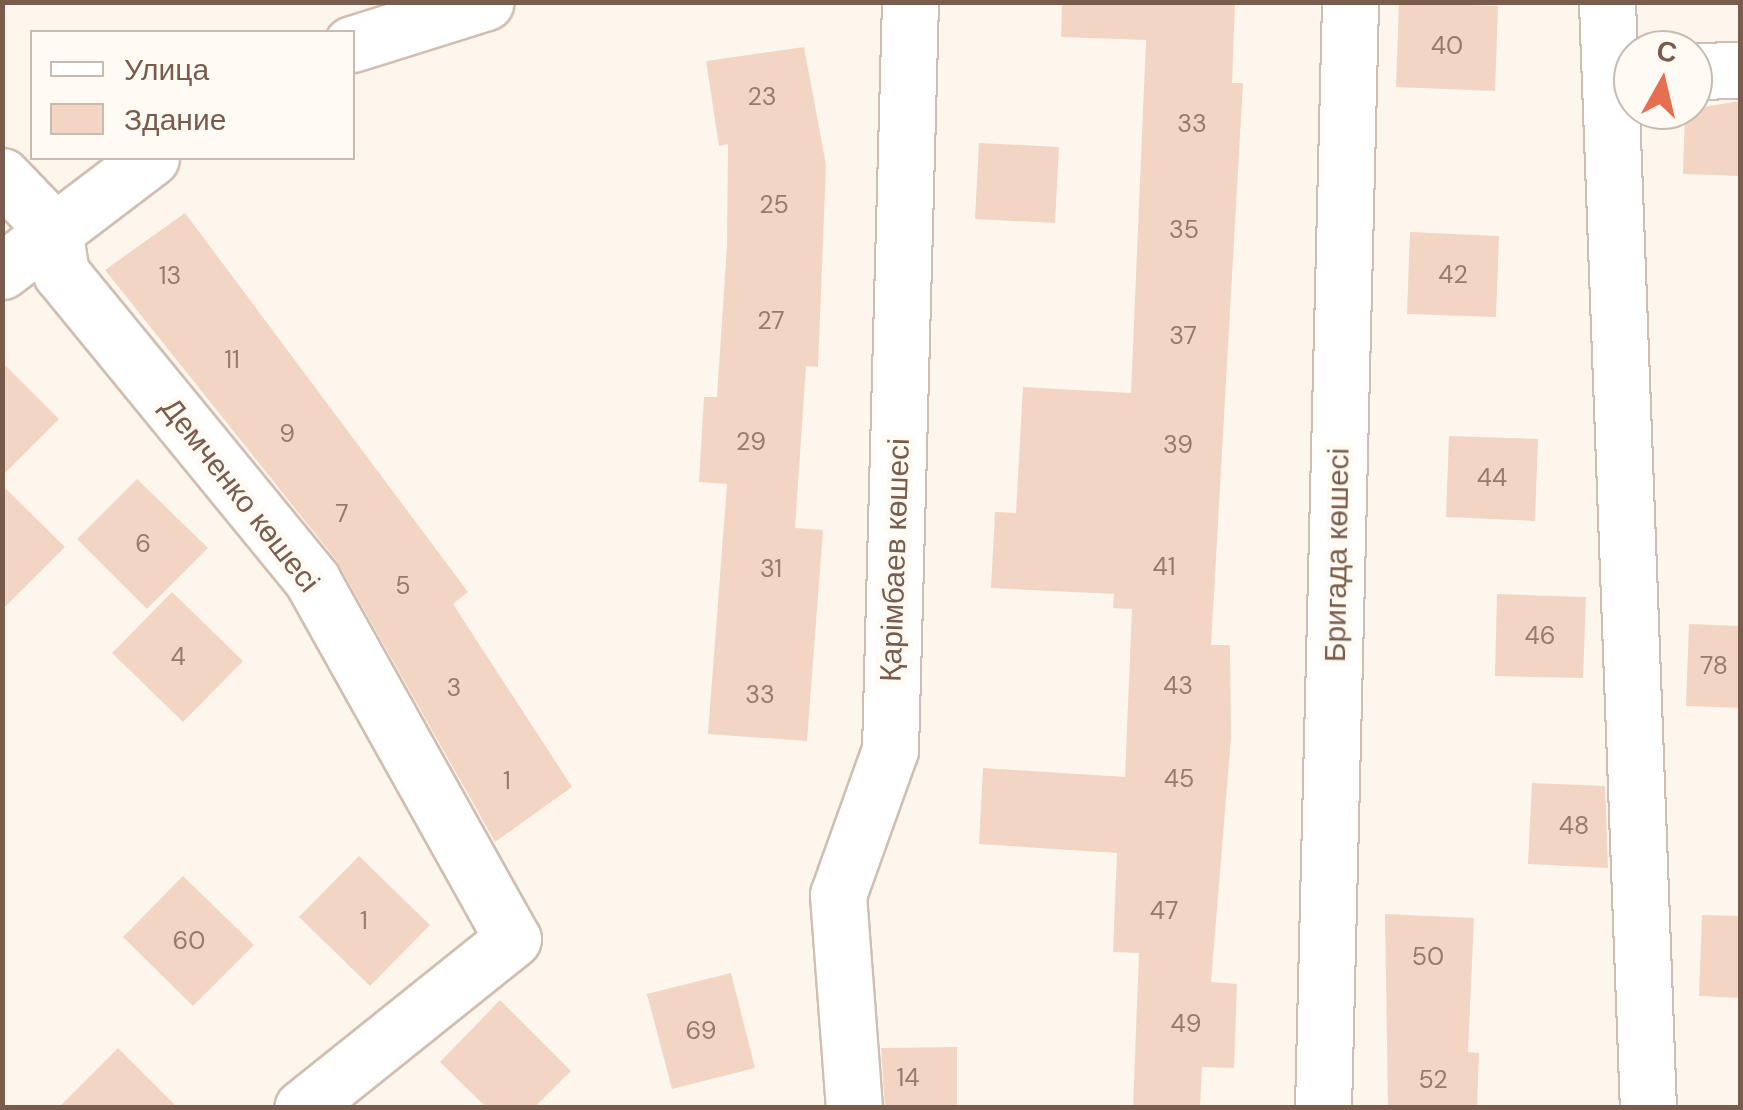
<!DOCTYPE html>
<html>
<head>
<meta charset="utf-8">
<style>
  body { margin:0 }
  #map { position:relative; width:1743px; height:1110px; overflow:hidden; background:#fdf6ec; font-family:"DM Sans",sans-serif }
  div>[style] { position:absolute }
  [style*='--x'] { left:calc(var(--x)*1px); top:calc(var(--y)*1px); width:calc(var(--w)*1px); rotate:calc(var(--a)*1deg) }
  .building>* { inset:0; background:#f3d5c3 }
  .roads { filter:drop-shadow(2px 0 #d1beb0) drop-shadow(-2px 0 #d1beb0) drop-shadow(0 2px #d1beb0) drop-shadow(0 -2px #d1beb0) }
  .street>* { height:55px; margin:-27.5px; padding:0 27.5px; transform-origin:27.5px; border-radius:27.5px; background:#fff }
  span { translate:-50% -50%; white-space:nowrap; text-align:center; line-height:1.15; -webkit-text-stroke:10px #fffaf3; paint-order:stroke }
  .number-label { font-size:25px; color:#987a6a }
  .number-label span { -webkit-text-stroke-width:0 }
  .street-label { font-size:30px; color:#7a5c4d }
  .frame { position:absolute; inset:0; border:5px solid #7a5c4d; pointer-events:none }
  .legend { position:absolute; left:30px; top:30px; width:325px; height:130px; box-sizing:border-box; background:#fffaf3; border:2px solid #cabbb1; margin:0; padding:12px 18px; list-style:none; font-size:30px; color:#7a5c4d }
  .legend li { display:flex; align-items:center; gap:20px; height:50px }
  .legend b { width:50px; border:2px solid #cabbb1 }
  .north { position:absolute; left:1613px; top:30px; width:100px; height:100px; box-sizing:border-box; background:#fffaf3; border:2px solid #cabbb1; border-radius:50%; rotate:8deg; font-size:28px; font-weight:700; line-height:40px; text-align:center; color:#7a5c4d }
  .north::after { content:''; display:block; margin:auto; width:35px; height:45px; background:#e76f51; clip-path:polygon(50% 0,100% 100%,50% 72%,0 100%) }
</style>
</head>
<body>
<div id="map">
  <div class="building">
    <i style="clip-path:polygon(1062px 2px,1235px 2px,1232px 83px,1243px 83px,1211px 645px,1230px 645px,1231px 738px,1211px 982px,1237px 984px,1234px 1068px,1202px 1067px,1200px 1108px,1133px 1108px,1139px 953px,1113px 952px,1117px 853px,979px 844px,983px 768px,1125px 777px,1132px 609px,1113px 608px,1114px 594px,991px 588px,995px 512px,1016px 513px,1023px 387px,1131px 393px,1146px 40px,1061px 37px)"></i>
    <i style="clip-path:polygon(1399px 2px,1498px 6px,1495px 91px,1396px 87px)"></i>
    <i style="clip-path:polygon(804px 47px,826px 165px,818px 367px,806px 366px,795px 528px,823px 530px,807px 741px,708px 734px,727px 484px,699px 482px,704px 397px,717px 397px,727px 245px,728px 144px,719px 146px,706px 61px)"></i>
    <i style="clip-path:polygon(1740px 101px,1740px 176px,1683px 174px,1685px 110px)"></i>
    <i style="clip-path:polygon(979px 143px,1059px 147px,1055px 223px,975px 219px)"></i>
    <i style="clip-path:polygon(185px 213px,468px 592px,453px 604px,572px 787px,495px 842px,336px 560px,105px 270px)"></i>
    <i style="clip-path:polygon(1410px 232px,1499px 236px,1496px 317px,1407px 314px)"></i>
    <i style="clip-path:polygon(2px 362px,59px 419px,2px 476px)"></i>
    <i style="clip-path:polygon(1449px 436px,1538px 439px,1535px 521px,1446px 517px)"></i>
    <i style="clip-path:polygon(137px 479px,208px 548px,147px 609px,77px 539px)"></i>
    <i style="clip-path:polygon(2px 485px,65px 547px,2px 610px)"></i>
    <i style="clip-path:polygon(172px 592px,243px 661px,183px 722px,112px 653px)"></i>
    <i style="clip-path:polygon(1497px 594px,1586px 597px,1583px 678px,1495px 676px)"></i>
    <i style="clip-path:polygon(1689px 624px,1740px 626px,1740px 708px,1686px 706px)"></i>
    <i style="clip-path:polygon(1532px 783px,1605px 786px,1608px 868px,1528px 864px)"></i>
    <i style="clip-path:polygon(359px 856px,430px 925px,370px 986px,299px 917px)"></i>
    <i style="clip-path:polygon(183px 876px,254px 945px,193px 1006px,123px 937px)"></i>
    <i style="clip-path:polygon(1385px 914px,1474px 918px,1468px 1052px,1479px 1053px,1477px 1108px,1388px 1108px)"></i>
    <i style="clip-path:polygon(1702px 915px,1740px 916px,1740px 998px,1699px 996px)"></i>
    <i style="clip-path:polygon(731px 973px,755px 1068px,672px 1089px,647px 994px)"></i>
    <i style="clip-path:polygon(500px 1000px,571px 1071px,534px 1108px,487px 1108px,440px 1062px)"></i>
    <i style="clip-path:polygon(957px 1047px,957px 1108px,885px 1108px,881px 1048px)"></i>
    <i style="clip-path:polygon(118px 1048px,178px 1108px,58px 1108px)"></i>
  </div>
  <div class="roads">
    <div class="street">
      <i style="--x:1607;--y:2;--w:1107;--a:87.88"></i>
      <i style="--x:352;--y:44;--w:140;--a:-17.4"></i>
      <i style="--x:1693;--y:71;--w:47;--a:-1.2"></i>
      <i style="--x:2;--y:176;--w:75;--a:46.1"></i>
      <i style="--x:54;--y:230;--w:44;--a:80.8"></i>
      <i style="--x:61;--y:273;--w:397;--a:50.7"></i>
      <i style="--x:312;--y:580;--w:411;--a:60.8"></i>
      <i style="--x:513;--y:939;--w:270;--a:141.3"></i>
      <i style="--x:2;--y:271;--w:187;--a:-37.2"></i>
      <i style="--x:854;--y:1108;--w:214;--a:-94.3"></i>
      <i style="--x:838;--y:895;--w:154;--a:-70.3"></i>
      <i style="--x:890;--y:750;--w:748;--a:-88.47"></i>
      <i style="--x:1323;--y:1108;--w:1106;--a:-88.6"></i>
    </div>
  </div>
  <div class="number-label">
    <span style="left:1447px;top:46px">40</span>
    <span style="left:762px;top:97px">23</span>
    <span style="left:1192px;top:124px">33</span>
    <span style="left:774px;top:205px">25</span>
    <span style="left:1184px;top:230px">35</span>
    <span style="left:1453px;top:275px">42</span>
    <span style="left:170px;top:276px">13</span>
    <span style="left:771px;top:321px">27</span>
    <span style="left:1183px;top:336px">37</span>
    <span style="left:232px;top:360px">11</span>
    <span style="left:287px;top:434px">9</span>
    <span style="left:751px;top:442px">29</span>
    <span style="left:1178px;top:445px">39</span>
    <span style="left:1492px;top:478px">44</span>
    <span style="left:342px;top:514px">7</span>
    <span style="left:143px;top:544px">6</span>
    <span style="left:1164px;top:567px">41</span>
    <span style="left:771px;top:569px">31</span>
    <span style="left:403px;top:586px">5</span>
    <span style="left:1540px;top:636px">46</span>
    <span style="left:178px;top:657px">4</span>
    <span style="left:1714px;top:666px">78</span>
    <span style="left:1178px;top:686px">43</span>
    <span style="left:454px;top:688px">3</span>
    <span style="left:760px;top:695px">33</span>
    <span style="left:1179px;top:779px">45</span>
    <span style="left:507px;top:781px">1</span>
    <span style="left:1574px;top:826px">48</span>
    <span style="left:1164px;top:911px">47</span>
    <span style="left:364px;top:921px">1</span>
    <span style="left:189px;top:941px">60</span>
    <span style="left:1428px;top:957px">50</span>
    <span style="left:1186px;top:1024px">49</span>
    <span style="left:701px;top:1031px">69</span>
    <span style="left:908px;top:1078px">14</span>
    <span style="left:1433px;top:1080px">52</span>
  </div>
  <div class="street-label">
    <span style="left:240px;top:495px;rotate:52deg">Демченко көшесі</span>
    <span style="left:1337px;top:555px;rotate:-89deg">Бригада көшесі</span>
    <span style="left:895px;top:560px;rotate:-88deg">Қарімбаев көшесі</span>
  </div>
  <div class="frame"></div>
  <ul class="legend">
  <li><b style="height:12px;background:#fff"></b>Улица</li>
  <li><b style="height:28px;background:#f3d5c3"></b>Здание</li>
  </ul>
  <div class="north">С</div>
</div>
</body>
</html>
